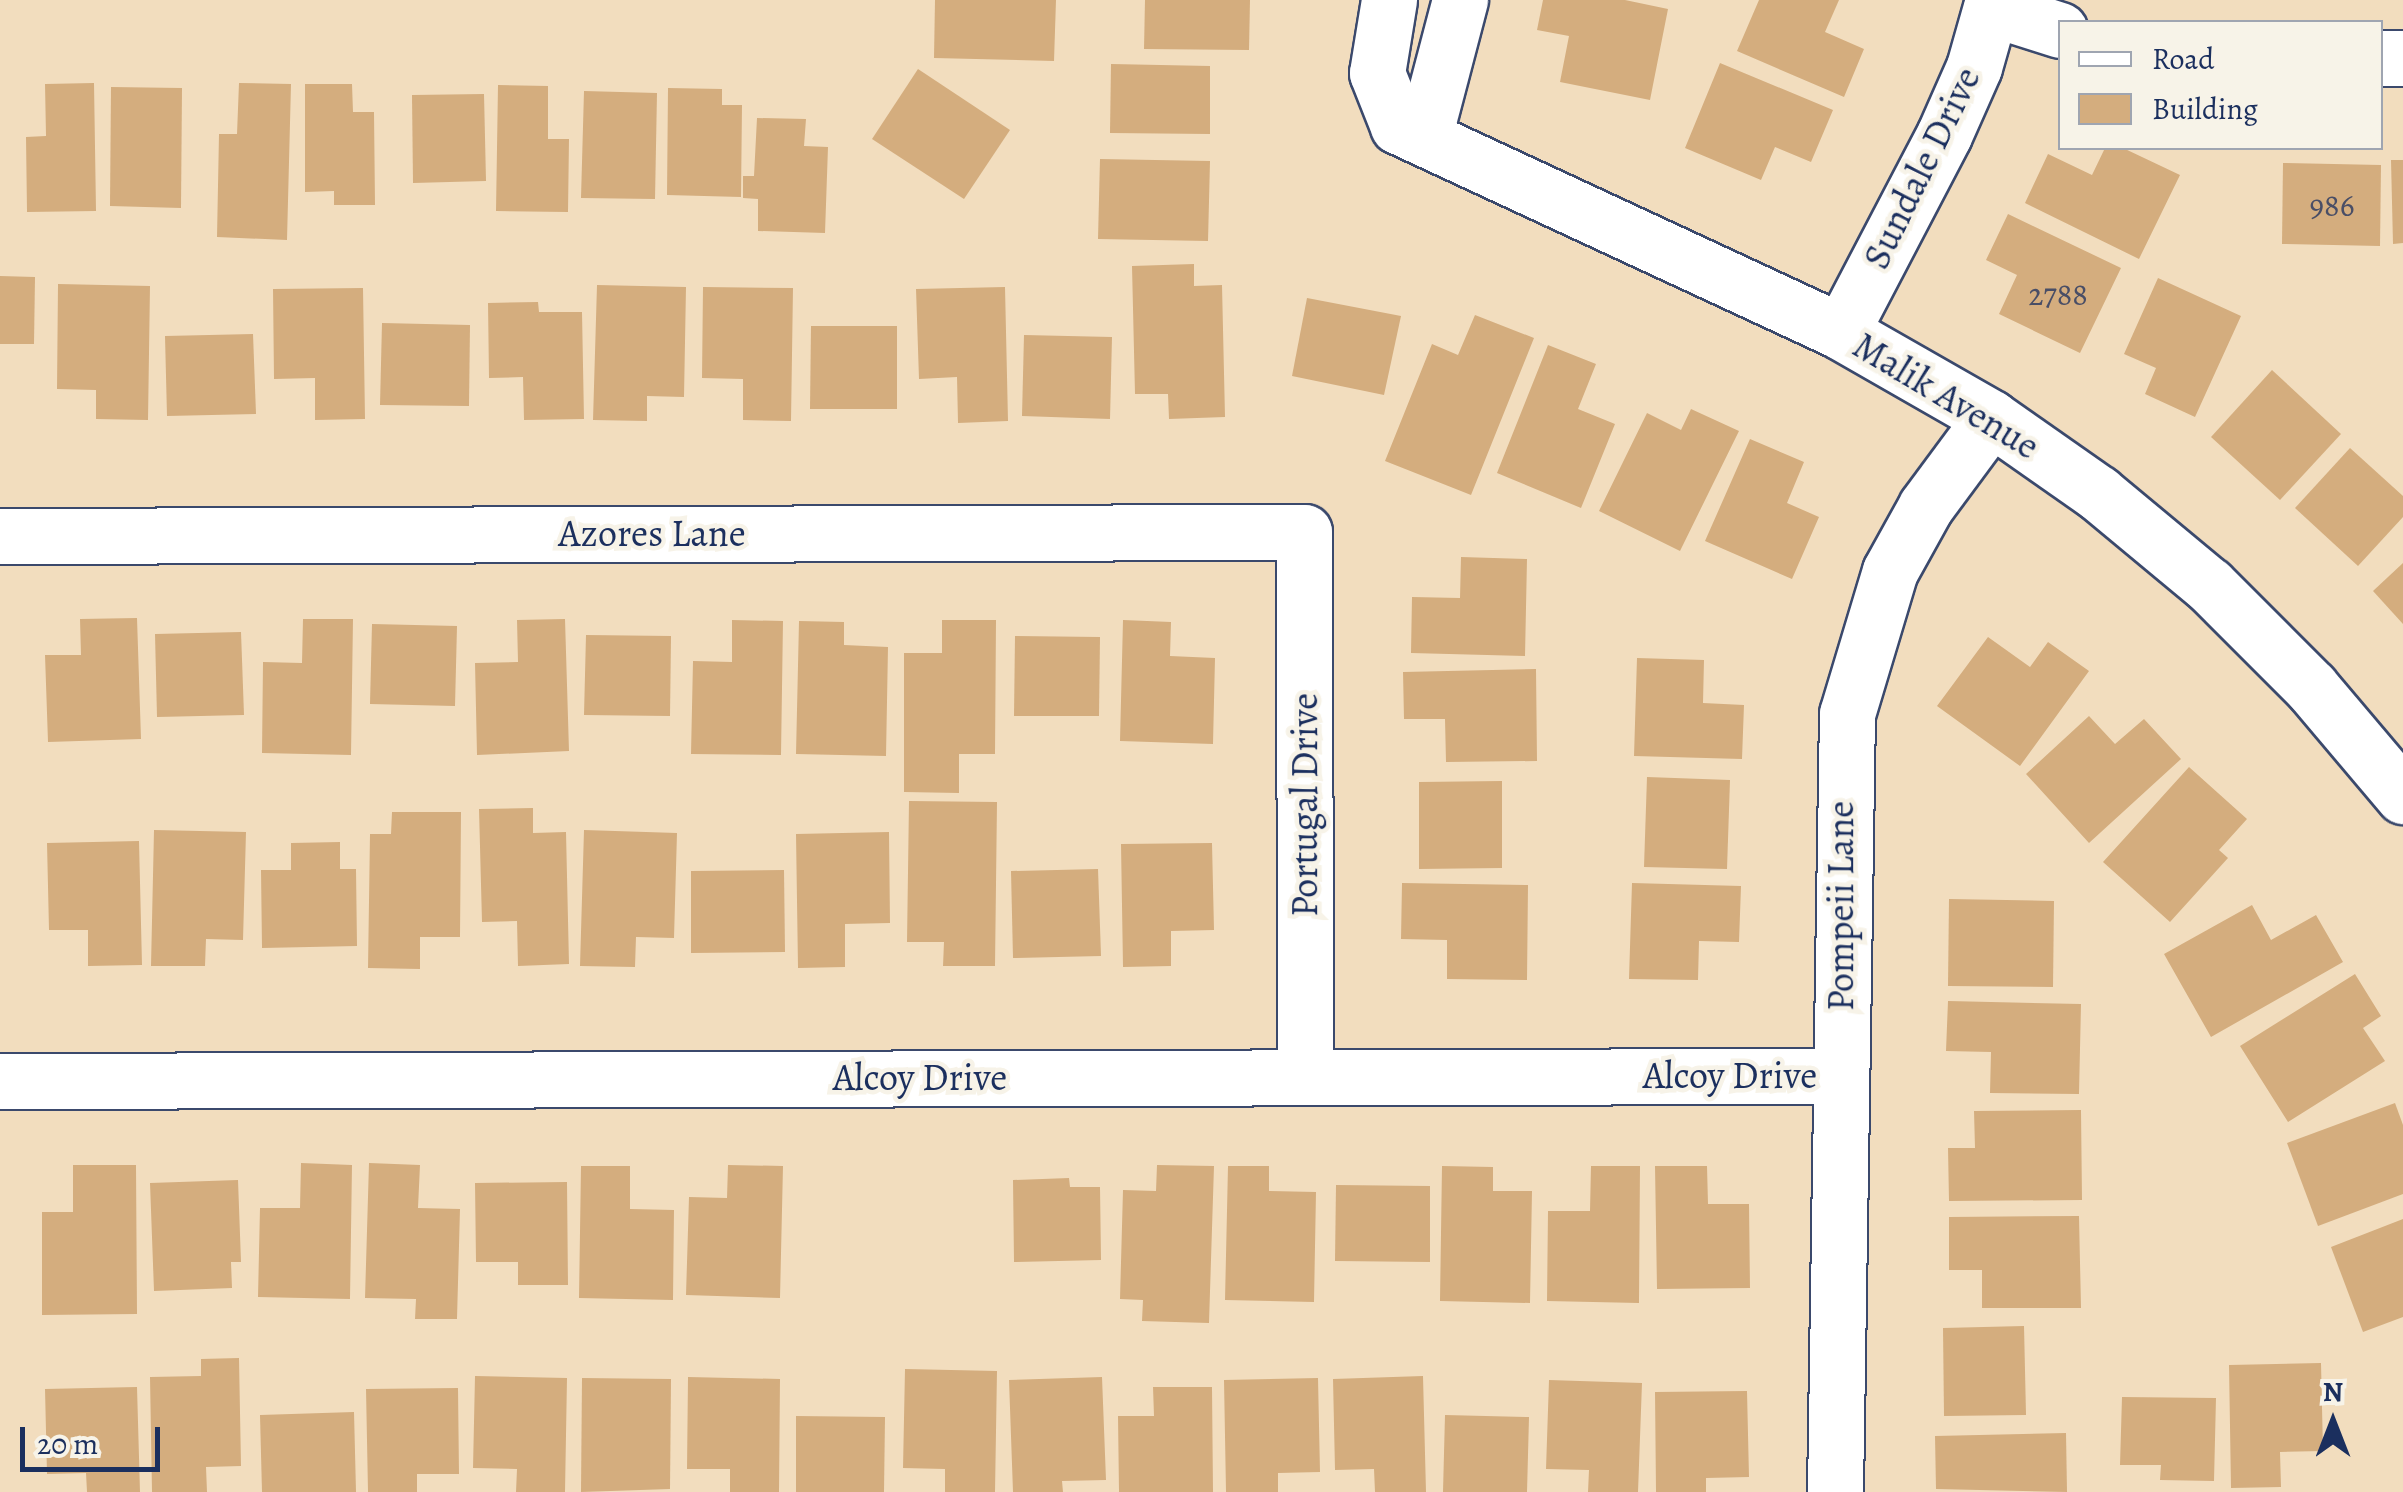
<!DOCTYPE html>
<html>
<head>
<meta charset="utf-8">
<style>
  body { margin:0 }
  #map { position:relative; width:2403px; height:1492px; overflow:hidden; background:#f2ddbe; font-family:Alegreya,serif }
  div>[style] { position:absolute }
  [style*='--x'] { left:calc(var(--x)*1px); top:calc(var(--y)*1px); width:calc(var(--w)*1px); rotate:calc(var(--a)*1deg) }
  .building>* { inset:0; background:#d4ad7e }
  .roads { filter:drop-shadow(2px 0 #3b496c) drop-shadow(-2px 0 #3b496c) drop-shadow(0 2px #3b496c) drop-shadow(0 -2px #3b496c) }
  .street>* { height:55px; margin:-27.5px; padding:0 27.5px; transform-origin:27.5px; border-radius:27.5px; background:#fff }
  span { translate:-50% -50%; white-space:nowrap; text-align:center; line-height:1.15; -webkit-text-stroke:9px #f7f3e8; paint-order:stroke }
  .number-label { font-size:32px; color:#494e66 }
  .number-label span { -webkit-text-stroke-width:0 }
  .street-label { font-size:38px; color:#1b2f5e }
  .legend { position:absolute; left:2058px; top:20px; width:325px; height:130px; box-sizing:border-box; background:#f7f3e8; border:2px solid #9fa5b1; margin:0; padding:12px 18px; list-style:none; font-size:30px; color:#1b2f5e }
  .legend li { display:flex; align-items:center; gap:20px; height:50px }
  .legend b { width:50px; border:2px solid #9fa5b1 }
  .north { position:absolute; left:2283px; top:1372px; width:100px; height:100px; -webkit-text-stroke:8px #f7f3e8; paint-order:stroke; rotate:0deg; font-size:28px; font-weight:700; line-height:40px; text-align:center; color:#1b2f5e }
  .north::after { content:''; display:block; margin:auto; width:35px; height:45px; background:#1b2f5e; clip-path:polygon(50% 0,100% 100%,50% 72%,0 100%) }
  .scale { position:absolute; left:20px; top:1427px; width:140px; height:45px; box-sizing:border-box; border:5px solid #1b2f5e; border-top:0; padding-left:12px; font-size:30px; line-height:35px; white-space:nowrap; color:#1b2f5e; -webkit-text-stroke:8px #f7f3e8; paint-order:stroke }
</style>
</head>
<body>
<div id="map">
  <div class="building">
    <i style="clip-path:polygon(935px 0,1056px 0,1054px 61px,934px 58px)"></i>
    <i style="clip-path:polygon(1145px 0,1250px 0,1249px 50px,1144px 49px)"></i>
    <i style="clip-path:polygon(1543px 0,1625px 0,1668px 9px,1650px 100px,1560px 82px,1569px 36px,1537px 30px)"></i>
    <i style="clip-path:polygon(1759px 0,1839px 0,1825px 32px,1864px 49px,1844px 97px,1737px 51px)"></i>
    <i style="clip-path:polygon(1720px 63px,1833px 110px,1811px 162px,1775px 147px,1761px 180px,1685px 148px)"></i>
    <i style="clip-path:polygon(1111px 64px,1210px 66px,1210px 134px,1110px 133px)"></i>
    <i style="clip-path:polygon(918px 69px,1010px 130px,964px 199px,872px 139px)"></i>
    <i style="clip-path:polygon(94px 83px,96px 211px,27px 212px,26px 137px,46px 136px,45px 84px)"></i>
    <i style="clip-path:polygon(239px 83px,291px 84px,287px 240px,217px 237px,219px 134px,237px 134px)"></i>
    <i style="clip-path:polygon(305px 84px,352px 84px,353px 112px,374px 112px,375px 205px,334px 205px,334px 191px,305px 192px)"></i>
    <i style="clip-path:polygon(498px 85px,548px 86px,548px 139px,569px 139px,568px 212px,496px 211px)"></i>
    <i style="clip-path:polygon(111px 87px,182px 88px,181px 208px,110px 206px)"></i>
    <i style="clip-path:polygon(668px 88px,722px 89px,722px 105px,742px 105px,741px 197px,667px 195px)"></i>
    <i style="clip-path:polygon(584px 91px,657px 93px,655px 199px,581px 198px)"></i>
    <i style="clip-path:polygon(484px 94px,486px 181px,413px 183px,412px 95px)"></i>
    <i style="clip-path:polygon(757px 118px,806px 119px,804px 146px,828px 147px,825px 233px,758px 231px,758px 199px,743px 198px,743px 176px,754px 176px)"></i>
    <i style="clip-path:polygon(2105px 148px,2123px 148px,2180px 175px,2139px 259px,2025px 203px,2048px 154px,2092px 175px)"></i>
    <i style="clip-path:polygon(1100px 159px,1210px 161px,1208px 241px,1098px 239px)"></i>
    <i style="clip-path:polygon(2391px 160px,2403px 160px,2403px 243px,2393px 244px)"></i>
    <i style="clip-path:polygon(2283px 163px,2381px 165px,2380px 246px,2282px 244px)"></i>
    <i style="clip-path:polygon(2008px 214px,2121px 268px,2080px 353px,1999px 314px,2017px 275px,1986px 260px)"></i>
    <i style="clip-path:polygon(1194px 264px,1194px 286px,1222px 285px,1225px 417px,1169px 419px,1168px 394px,1135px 394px,1132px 266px)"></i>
    <i style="clip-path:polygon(0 276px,35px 277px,34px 344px,0 344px)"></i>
    <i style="clip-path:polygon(2158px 278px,2241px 316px,2195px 417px,2145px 394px,2156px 368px,2124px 354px)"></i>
    <i style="clip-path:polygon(58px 284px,150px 286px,148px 420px,96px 419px,96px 390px,57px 389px)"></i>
    <i style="clip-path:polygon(597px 285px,686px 287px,684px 397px,647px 396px,647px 421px,593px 420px)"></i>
    <i style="clip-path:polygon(703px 287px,793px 288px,791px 421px,743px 420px,743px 379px,702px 378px)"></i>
    <i style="clip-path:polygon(1005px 287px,1008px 421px,958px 423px,957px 377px,919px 379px,916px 289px)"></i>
    <i style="clip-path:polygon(363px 288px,365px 419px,315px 420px,315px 378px,274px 379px,273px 289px)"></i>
    <i style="clip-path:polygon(1307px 298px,1401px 316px,1384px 395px,1292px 376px)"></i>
    <i style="clip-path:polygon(538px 302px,539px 312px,582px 312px,584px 419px,524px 420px,523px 377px,489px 378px,488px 303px)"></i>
    <i style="clip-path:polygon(1475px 315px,1534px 338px,1471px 495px,1385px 461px,1432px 344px,1458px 355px)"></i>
    <i style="clip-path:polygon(382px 323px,470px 325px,469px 406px,380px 405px)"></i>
    <i style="clip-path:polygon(811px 326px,897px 326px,897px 409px,810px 409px)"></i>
    <i style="clip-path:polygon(253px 334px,256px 414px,167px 416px,165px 336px)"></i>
    <i style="clip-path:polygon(1024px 335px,1112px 337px,1110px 419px,1022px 416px)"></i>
    <i style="clip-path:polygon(1548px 345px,1596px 364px,1578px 409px,1615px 424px,1581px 508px,1497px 473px)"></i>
    <i style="clip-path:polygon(2272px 370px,2341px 434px,2280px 500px,2211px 437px)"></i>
    <i style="clip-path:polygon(1691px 409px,1739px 431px,1680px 551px,1599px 511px,1647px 413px,1681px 430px)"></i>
    <i style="clip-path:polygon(1750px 439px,1804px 462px,1787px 503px,1819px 517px,1792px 579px,1705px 541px)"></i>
    <i style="clip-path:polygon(2350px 448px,2403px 496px,2403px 517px,2358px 566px,2295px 508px)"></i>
    <i style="clip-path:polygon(1461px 557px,1527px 559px,1525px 656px,1411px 653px,1412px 597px,1460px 598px)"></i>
    <i style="clip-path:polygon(2403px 563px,2403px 624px,2373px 591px)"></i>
    <i style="clip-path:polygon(137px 618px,141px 739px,48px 742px,45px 655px,81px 655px,80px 619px)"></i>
    <i style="clip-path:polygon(303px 619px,353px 619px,351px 755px,262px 753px,263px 662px,302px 663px)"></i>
    <i style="clip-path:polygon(565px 619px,569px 751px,477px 755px,475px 663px,518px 662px,517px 620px)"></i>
    <i style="clip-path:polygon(732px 620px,783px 621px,781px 755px,691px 754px,693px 661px,732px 662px)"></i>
    <i style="clip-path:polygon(942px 620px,996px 620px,995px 754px,959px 754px,959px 793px,904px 792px,904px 653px,942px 653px)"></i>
    <i style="clip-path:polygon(1123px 620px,1171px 622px,1170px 656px,1215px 658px,1213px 744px,1120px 741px)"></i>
    <i style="clip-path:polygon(799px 621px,844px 622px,844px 645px,888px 647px,886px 756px,796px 754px)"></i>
    <i style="clip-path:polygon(372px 624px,457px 626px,455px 706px,370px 704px)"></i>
    <i style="clip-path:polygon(241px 632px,244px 715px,157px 717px,155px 634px)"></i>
    <i style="clip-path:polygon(586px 635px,671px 636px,670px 716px,584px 715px)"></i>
    <i style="clip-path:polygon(1015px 636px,1100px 637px,1099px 716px,1014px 716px)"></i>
    <i style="clip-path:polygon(1988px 637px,2030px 667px,2048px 642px,2089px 671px,2020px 766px,1937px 706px)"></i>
    <i style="clip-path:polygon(1637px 658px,1704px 660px,1703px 703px,1744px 705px,1742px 759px,1634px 756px)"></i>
    <i style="clip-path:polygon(1536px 669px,1537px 761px,1446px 762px,1445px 719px,1404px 719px,1403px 672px)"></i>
    <i style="clip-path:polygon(2089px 716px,2115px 744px,2144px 719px,2181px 759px,2089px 843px,2026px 774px)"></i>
    <i style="clip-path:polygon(2189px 767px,2247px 819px,2219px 850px,2228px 858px,2170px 922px,2103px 862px)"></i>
    <i style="clip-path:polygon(1647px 777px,1730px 780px,1727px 869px,1644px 867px)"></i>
    <i style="clip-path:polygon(1502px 781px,1502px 868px,1419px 869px,1419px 782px)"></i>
    <i style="clip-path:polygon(909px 801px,997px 802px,995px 966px,943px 966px,944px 942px,907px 942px)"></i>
    <i style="clip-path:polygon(533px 808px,533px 833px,566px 832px,569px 964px,518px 966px,517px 921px,482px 922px,479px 809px)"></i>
    <i style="clip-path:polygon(392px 812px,461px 812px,460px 937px,420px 937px,420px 969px,368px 968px,370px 834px,391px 834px)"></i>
    <i style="clip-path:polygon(154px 830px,246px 832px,243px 940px,206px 939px,205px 966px,151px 966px)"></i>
    <i style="clip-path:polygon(584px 830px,677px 833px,674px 938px,636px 937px,635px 967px,580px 966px)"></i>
    <i style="clip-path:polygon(889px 832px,890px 923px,845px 924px,845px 967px,798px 968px,796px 834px)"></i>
    <i style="clip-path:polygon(139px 841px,142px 965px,88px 966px,88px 930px,49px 930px,47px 843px)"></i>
    <i style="clip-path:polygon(340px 842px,340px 869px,356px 869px,357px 946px,262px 948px,261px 870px,291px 870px,291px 843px)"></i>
    <i style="clip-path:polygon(1212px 843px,1214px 930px,1171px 931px,1171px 966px,1123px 967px,1121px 844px)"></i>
    <i style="clip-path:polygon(1098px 869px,1101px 956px,1013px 958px,1011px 871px)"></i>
    <i style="clip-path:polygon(784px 870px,785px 952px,691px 953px,691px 871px)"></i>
    <i style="clip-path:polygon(1402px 883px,1528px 885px,1527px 980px,1447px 979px,1447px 940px,1401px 939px)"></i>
    <i style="clip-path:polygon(1632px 883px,1741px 886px,1739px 942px,1699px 941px,1698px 980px,1629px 979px)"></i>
    <i style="clip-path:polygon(1949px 899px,2054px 901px,2053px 987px,1948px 986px)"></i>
    <i style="clip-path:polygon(2252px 905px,2271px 940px,2316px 915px,2343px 962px,2211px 1037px,2164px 954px)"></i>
    <i style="clip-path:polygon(2355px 974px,2381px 1016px,2363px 1028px,2385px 1061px,2288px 1122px,2240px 1046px)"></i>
    <i style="clip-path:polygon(1948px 1001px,2081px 1004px,2079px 1094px,1990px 1093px,1991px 1052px,1946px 1051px)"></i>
    <i style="clip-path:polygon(2395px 1103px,2403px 1125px,2403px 1194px,2318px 1226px,2287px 1143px)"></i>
    <i style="clip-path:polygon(2081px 1110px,2082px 1200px,1949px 1201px,1948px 1148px,1975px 1148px,1974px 1111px)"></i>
    <i style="clip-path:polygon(301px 1163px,352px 1165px,350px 1299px,258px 1297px,260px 1208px,300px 1208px)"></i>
    <i style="clip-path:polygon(369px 1163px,420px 1165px,418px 1208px,460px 1209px,457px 1319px,415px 1319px,416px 1299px,365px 1298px)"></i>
    <i style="clip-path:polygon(73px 1165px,136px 1165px,137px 1314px,42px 1315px,42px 1212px,73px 1212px)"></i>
    <i style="clip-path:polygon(728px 1165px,783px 1166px,780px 1298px,686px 1295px,689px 1197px,727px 1198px)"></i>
    <i style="clip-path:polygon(1157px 1165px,1214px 1166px,1209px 1323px,1142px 1321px,1143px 1300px,1120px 1299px,1123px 1190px,1156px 1191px)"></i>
    <i style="clip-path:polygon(581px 1166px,630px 1166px,630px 1209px,674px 1210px,673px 1300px,579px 1298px)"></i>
    <i style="clip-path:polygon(1228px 1166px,1269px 1166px,1269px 1191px,1316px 1192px,1314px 1302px,1225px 1300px)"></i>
    <i style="clip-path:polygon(1442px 1166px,1493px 1167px,1493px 1191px,1532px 1191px,1530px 1303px,1440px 1301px)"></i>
    <i style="clip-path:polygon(1591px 1166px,1640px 1166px,1639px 1303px,1547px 1301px,1548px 1211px,1590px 1211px)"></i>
    <i style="clip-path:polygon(1655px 1166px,1707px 1166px,1708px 1204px,1749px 1204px,1750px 1288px,1657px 1289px)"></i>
    <i style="clip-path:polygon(1069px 1178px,1070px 1187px,1100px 1187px,1101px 1260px,1014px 1262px,1013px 1180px)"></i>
    <i style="clip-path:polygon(238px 1180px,241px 1262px,231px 1262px,232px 1288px,154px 1291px,150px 1183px)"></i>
    <i style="clip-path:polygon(567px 1182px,568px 1285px,518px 1285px,518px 1262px,476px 1262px,475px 1183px)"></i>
    <i style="clip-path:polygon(1336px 1185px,1430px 1186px,1430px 1262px,1335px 1261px)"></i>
    <i style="clip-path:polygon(2079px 1216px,2081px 1308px,1982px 1308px,1982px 1270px,1949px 1270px,1949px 1217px)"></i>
    <i style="clip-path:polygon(2403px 1219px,2403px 1317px,2363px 1332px,2331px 1247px)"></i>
    <i style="clip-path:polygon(2024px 1326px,2026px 1415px,1944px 1416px,1943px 1328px)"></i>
    <i style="clip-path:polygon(239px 1358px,241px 1466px,206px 1467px,207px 1492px,152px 1492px,150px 1377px,201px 1376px,201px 1359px)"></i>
    <i style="clip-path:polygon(2321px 1363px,2323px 1451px,2280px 1452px,2281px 1487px,2231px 1488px,2229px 1365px)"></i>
    <i style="clip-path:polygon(905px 1369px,997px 1371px,995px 1492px,945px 1492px,945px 1469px,903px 1468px)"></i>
    <i style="clip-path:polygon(475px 1376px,567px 1378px,565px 1492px,516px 1492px,517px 1469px,473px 1468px)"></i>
    <i style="clip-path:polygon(1423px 1376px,1426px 1492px,1375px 1492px,1374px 1469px,1335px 1470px,1333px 1379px)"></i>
    <i style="clip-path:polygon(688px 1377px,780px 1379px,779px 1492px,730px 1492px,730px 1469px,687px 1469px)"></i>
    <i style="clip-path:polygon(1102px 1377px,1106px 1480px,1062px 1481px,1063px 1492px,1013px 1492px,1009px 1380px)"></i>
    <i style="clip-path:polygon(582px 1378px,671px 1379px,670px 1489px,581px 1492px)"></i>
    <i style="clip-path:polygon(1318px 1378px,1320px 1472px,1278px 1473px,1278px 1492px,1226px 1492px,1224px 1380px)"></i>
    <i style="clip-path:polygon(1549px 1380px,1642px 1383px,1638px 1492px,1588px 1492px,1589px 1470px,1546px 1469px)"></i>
    <i style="clip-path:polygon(137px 1387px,140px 1492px,87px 1492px,86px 1473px,47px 1474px,45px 1389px)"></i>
    <i style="clip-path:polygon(1153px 1387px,1212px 1387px,1213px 1492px,1119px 1492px,1118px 1416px,1154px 1416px)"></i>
    <i style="clip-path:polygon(458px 1388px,459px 1474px,417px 1474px,417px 1492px,368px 1492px,366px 1389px)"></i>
    <i style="clip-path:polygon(1747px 1391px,1749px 1477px,1706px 1478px,1706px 1492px,1656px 1492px,1655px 1392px)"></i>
    <i style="clip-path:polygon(2122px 1397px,2216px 1398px,2214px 1481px,2160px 1480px,2161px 1465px,2120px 1465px)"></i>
    <i style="clip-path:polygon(354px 1412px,356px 1492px,262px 1492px,260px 1415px)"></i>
    <i style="clip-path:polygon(1445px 1415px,1529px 1417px,1527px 1492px,1443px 1492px)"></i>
    <i style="clip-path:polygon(796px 1416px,885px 1417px,884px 1492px,796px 1492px)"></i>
    <i style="clip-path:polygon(2066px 1433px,2067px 1492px,1936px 1489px,1935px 1436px)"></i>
  </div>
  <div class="roads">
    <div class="street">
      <i style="--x:1389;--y:0;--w:74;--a:99.3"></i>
      <i style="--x:1377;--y:73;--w:57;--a:68.4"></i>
      <i style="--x:1398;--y:126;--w:489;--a:24.9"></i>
      <i style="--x:1841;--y:332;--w:173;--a:29.8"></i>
      <i style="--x:1991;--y:418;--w:131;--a:35"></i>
      <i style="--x:2098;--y:493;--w:144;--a:39.7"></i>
      <i style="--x:2209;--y:585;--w:144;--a:45"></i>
      <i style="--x:2311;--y:687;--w:143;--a:49.8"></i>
      <i style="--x:1991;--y:8;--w:72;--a:17.7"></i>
      <i style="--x:2380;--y:58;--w:23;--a:0"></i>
      <i style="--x:1424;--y:137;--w:142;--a:-75.3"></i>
      <i style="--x:1841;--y:332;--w:222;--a:-62.4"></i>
      <i style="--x:1944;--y:135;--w:74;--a:-66.2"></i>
      <i style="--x:1974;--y:67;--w:70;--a:-74.2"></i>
      <i style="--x:0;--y:536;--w:1304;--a:-0.18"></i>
      <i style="--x:1304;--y:532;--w:545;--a:89.89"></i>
      <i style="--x:0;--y:1081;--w:1841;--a:-0.16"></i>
      <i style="--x:1835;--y:1492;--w:778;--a:-89.12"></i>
      <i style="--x:1847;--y:714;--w:149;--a:-73.3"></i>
      <i style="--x:1890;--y:571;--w:74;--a:-61"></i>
      <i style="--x:1926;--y:506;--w:109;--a:-53.5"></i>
    </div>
  </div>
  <div class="number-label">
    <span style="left:2332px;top:205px">986</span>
    <span style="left:2058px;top:294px">2788</span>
  </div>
  <div class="street-label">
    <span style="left:1922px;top:168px;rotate:-64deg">Sundale Drive</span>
    <span style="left:1946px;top:396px;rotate:31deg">Malik Avenue</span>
    <span style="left:652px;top:534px">Azores Lane</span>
    <span style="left:1305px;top:805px;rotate:-90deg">Portugal Drive</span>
    <span style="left:1841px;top:906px;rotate:-90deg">Pompeii Lane</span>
    <span style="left:1730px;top:1076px">Alcoy Drive</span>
    <span style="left:920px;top:1078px">Alcoy Drive</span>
  </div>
  <ul class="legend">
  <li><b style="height:12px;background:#fff"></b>Road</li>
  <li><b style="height:28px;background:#d4ad7e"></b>Building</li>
  </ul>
  <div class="north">N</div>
  <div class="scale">20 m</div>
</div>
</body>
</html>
